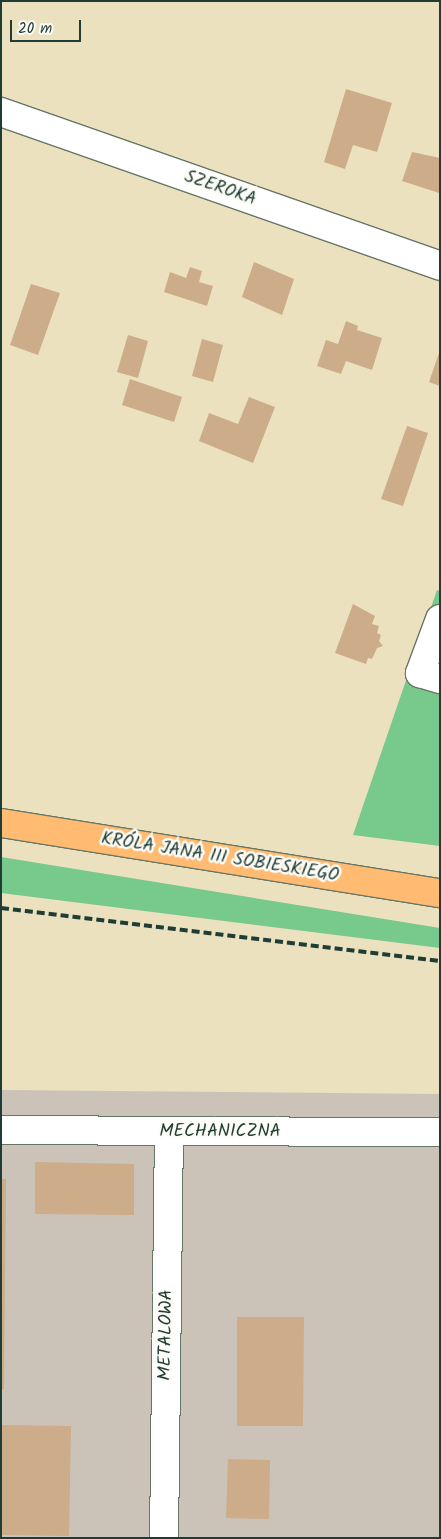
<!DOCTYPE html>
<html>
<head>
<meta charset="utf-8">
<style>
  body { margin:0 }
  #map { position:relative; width:441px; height:1539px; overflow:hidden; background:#ebe1bf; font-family:Kalam,sans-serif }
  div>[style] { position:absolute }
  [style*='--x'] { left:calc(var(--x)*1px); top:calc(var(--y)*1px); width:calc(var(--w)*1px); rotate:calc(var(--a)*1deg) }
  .industrial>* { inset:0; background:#cbc3b8 }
  .green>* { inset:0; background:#77c98c }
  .building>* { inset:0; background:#ccac89 }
  .roads { filter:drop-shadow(1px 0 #667665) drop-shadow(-1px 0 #667665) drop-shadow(0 1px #667665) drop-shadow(0 -1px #667665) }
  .minor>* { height:28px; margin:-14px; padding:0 14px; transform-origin:14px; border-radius:14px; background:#fff }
  .major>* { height:28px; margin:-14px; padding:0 14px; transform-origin:14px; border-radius:14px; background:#ffbb71 }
  .rail>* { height:4px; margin-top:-2px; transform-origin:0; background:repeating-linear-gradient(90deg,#1f3d34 0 8px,transparent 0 12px) }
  span { translate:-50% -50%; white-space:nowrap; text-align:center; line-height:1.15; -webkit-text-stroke:5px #fdfcf7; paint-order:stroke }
  .street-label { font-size:18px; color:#1f3d34 }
  .frame { position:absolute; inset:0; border:2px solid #1f3d34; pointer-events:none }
  .scale { position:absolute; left:10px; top:20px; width:71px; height:22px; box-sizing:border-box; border:2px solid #1f3d34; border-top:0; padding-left:6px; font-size:15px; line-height:18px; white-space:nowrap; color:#1f3d34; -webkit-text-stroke:4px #fdfcf7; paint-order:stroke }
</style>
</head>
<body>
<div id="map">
  <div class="industrial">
    <i style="clip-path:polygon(1px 1090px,440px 1094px,440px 1538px,1px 1538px)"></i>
  </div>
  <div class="green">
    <i style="clip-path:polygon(437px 590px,440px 591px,440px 846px,353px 835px)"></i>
    <i style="clip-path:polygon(1px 857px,440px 928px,440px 948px,1px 893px)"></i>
  </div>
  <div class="building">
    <i style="clip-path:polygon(346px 89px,392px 103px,377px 152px,353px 145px,345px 169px,324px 162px)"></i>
    <i style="clip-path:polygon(412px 152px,440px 158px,439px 193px,402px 181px)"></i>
    <i style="clip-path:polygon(254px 262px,294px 279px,282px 315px,242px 297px)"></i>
    <i style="clip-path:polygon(190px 267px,202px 271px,199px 282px,213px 286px,207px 306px,164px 292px,170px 272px,186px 278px)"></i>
    <i style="clip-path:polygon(31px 284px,60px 293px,38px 355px,10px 345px)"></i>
    <i style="clip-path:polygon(346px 321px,358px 326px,357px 330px,382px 338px,372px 370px,346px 361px,341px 374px,317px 366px,326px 340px,338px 344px)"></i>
    <i style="clip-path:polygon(128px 335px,148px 341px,138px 378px,117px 372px)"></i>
    <i style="clip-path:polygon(202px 339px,223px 345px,213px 382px,192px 376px)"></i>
    <i style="clip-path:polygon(439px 353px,440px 353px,440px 386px,429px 382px)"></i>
    <i style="clip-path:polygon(130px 379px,182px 397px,174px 422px,122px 405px)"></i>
    <i style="clip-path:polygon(249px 397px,275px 407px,253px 463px,199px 441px,209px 413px,238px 424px)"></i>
    <i style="clip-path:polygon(407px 426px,428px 433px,403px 506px,381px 499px)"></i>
    <i style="clip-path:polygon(353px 604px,375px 616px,372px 624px,379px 626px,377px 633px,381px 635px,379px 641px,383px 646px,377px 648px,372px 659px,368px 658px,366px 664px,335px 653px)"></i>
    <i style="clip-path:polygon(35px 1162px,134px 1164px,134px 1215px,35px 1214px)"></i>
    <i style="clip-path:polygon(1px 1179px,6px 1179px,4px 1389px,1px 1389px)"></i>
    <i style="clip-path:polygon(237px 1317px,304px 1317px,303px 1426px,237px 1426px)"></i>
    <i style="clip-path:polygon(1px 1425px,71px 1426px,69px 1536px,1px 1535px)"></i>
    <i style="clip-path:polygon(228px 1459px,270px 1460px,269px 1519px,226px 1518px)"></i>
  </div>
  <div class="roads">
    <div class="minor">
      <i style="--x:1;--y:112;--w:465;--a:19.3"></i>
      <i style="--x:440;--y:619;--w:58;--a:110.3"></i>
      <i style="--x:420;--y:673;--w:21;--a:17"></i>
      <i style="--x:1;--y:1130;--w:439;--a:0.3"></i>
      <i style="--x:164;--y:1538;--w:406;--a:-89.3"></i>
    </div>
    <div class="major">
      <i style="--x:1;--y:823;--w:445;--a:9.1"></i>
    </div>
  </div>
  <div class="rail">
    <i style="--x:1;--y:908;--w:442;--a:6.9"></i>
  </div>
  <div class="street-label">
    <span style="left:220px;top:189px;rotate:19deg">SZEROKA</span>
    <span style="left:220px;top:858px;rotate:9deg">KRÓLA JANA III SOBIESKIEGO</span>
    <span style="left:220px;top:1132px">MECHANICZNA</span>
    <span style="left:167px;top:1335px;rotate:-89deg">METALOWA</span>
  </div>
  <div class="frame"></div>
  <div class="scale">20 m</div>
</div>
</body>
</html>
